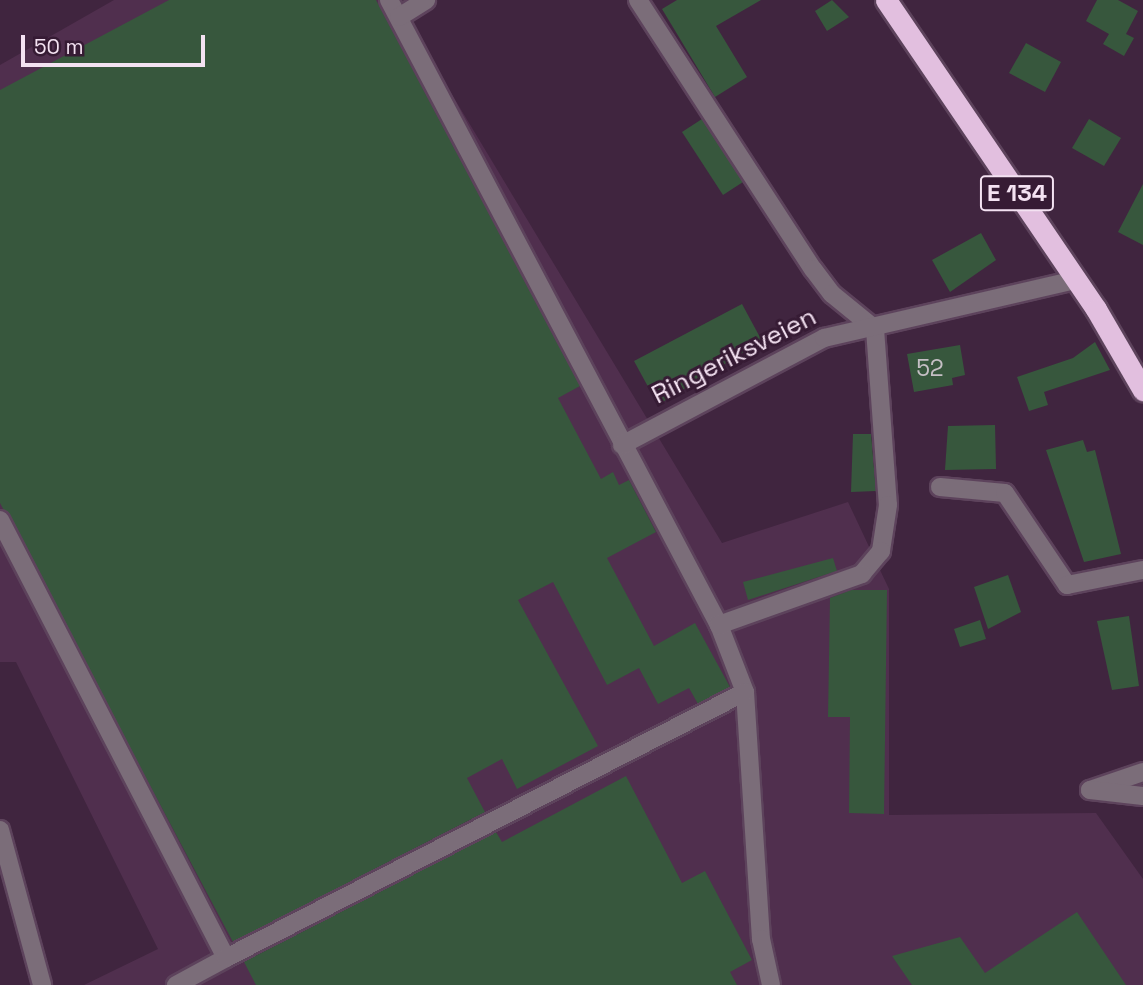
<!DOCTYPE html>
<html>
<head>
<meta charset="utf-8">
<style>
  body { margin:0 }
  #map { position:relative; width:1143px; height:985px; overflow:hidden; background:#40253f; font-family:"Space Grotesk",sans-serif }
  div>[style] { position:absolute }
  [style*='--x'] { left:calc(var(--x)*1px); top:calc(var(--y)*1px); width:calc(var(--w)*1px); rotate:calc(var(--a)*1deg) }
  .built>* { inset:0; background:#502f4e }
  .building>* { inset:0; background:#37573d }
  .roads { filter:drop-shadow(2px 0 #5d435c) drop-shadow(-2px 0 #5d435c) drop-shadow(0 2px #5d435c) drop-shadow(0 -2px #5d435c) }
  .minor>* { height:18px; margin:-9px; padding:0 9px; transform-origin:9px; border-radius:9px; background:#7b6d79 }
  .highway>* { height:21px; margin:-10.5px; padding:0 10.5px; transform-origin:10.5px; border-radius:10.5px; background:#e2bfdf }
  span { translate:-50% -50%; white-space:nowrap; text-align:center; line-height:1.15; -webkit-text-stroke:6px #361b34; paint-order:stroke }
  .number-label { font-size:23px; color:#c5bfc5 }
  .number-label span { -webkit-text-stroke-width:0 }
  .shield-label span { padding:2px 5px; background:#361b34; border:2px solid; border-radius:5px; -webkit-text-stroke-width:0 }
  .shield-label { font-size:24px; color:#f4e2f2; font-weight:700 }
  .street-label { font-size:26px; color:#f4e2f2 }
  .scale { position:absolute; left:21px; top:35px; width:184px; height:32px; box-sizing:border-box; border:4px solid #f4e2f2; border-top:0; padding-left:9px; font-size:21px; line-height:24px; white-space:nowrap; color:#f4e2f2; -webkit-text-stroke:5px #361b34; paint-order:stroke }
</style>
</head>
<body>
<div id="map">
  <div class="built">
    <i style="clip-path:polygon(114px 0,395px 0,722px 543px,848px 502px,889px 589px,889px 815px,1096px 813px,1143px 879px,1143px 985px,84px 985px,158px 949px,16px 662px,0 662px,0 65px)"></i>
  </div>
  <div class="building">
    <i style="clip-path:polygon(169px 0,376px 0,580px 386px,558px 398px,601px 479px,613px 472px,619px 485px,629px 480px,656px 532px,607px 558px,654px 646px,695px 623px,730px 687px,698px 704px,689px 688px,658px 704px,639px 668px,607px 685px,553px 582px,518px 600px,598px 746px,517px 789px,502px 759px,467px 778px,485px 812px,233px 942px,0 503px,0 90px)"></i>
    <i style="clip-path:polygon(677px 0,761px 0,716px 26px,747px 77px,715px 97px,662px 9px)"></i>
    <i style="clip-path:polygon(832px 0,849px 17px,827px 31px,815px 11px)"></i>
    <i style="clip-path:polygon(1097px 0,1118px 0,1138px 11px,1126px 34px,1134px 38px,1124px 56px,1103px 44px,1109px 34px,1086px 21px)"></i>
    <i style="clip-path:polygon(1026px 43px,1061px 62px,1045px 92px,1009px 73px)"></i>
    <i style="clip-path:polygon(702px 119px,743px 182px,723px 195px,682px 132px)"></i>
    <i style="clip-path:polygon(1089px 119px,1121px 138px,1104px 166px,1072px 148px)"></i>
    <i style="clip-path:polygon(1143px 184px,1143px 245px,1118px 232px)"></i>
    <i style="clip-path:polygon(981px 233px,996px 260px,950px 292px,932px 260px)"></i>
    <i style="clip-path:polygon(742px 304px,762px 341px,658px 405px,634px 361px)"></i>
    <i style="clip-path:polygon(1095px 342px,1110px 370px,1044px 392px,1048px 405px,1029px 411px,1017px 377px,1073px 358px)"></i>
    <i style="clip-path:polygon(960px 345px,965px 375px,952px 378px,953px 385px,914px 392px,907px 354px)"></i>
    <i style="clip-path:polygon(995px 425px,996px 469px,945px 470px,948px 426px)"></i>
    <i style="clip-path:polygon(853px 434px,871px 434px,876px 491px,851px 492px)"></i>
    <i style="clip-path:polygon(1083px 440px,1087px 452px,1095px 450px,1121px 554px,1084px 562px,1046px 450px)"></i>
    <i style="clip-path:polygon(833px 558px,837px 571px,748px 600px,743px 582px)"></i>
    <i style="clip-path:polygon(1008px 575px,1021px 612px,988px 629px,974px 587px)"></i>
    <i style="clip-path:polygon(851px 590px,887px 590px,884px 814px,849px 813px,850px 717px,828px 717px,830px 598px)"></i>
    <i style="clip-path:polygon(1129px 616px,1139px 686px,1112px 690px,1097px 621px)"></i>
    <i style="clip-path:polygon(980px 620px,986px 639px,960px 647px,954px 629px)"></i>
    <i style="clip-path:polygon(626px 776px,682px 883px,705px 871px,752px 960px,730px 972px,737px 985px,256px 985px,244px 962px,496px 832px,502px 842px)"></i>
    <i style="clip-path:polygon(1077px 912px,1126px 985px,912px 985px,892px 956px,960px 937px,985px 973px)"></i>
  </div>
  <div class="roads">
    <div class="minor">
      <i style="--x:389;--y:0;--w:707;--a:62.17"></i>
      <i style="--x:719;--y:625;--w:72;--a:68.8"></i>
      <i style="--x:745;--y:692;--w:248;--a:86.3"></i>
      <i style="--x:761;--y:939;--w:47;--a:77.7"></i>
      <i style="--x:638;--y:0;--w:321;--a:57"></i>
      <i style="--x:813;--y:269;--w:31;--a:53"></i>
      <i style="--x:832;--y:294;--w:55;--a:39.1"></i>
      <i style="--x:875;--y:329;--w:176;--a:85.8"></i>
      <i style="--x:888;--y:505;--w:47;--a:98.7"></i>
      <i style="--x:881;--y:551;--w:30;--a:130"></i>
      <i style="--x:862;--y:574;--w:152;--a:160.4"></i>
      <i style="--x:399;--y:17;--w:32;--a:-32"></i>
      <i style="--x:622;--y:445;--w:229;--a:-27.9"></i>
      <i style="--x:824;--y:338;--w:259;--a:-13"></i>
      <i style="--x:940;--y:487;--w:65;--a:5.3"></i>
      <i style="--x:1005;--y:493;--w:111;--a:56"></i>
      <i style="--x:1067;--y:585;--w:77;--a:-11.2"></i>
      <i style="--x:0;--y:520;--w:493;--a:62.7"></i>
      <i style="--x:226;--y:958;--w:57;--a:151.6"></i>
      <i style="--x:1090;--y:790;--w:56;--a:-18.8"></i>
      <i style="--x:1090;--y:790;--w:53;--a:6.5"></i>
      <i style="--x:0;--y:830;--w:161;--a:74.8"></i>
      <i style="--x:226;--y:958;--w:583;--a:-27.14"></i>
    </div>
    <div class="highway">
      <i style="--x:886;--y:0;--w:374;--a:55.8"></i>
      <i style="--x:1096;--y:309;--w:94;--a:59.9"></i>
    </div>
  </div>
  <div class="number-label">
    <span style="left:930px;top:368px">52</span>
  </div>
  <div class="shield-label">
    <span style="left:1017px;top:193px">E 134</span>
  </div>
  <div class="street-label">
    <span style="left:734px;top:356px;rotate:-27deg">Ringeriksveien</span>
  </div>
  <div class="scale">50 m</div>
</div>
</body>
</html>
